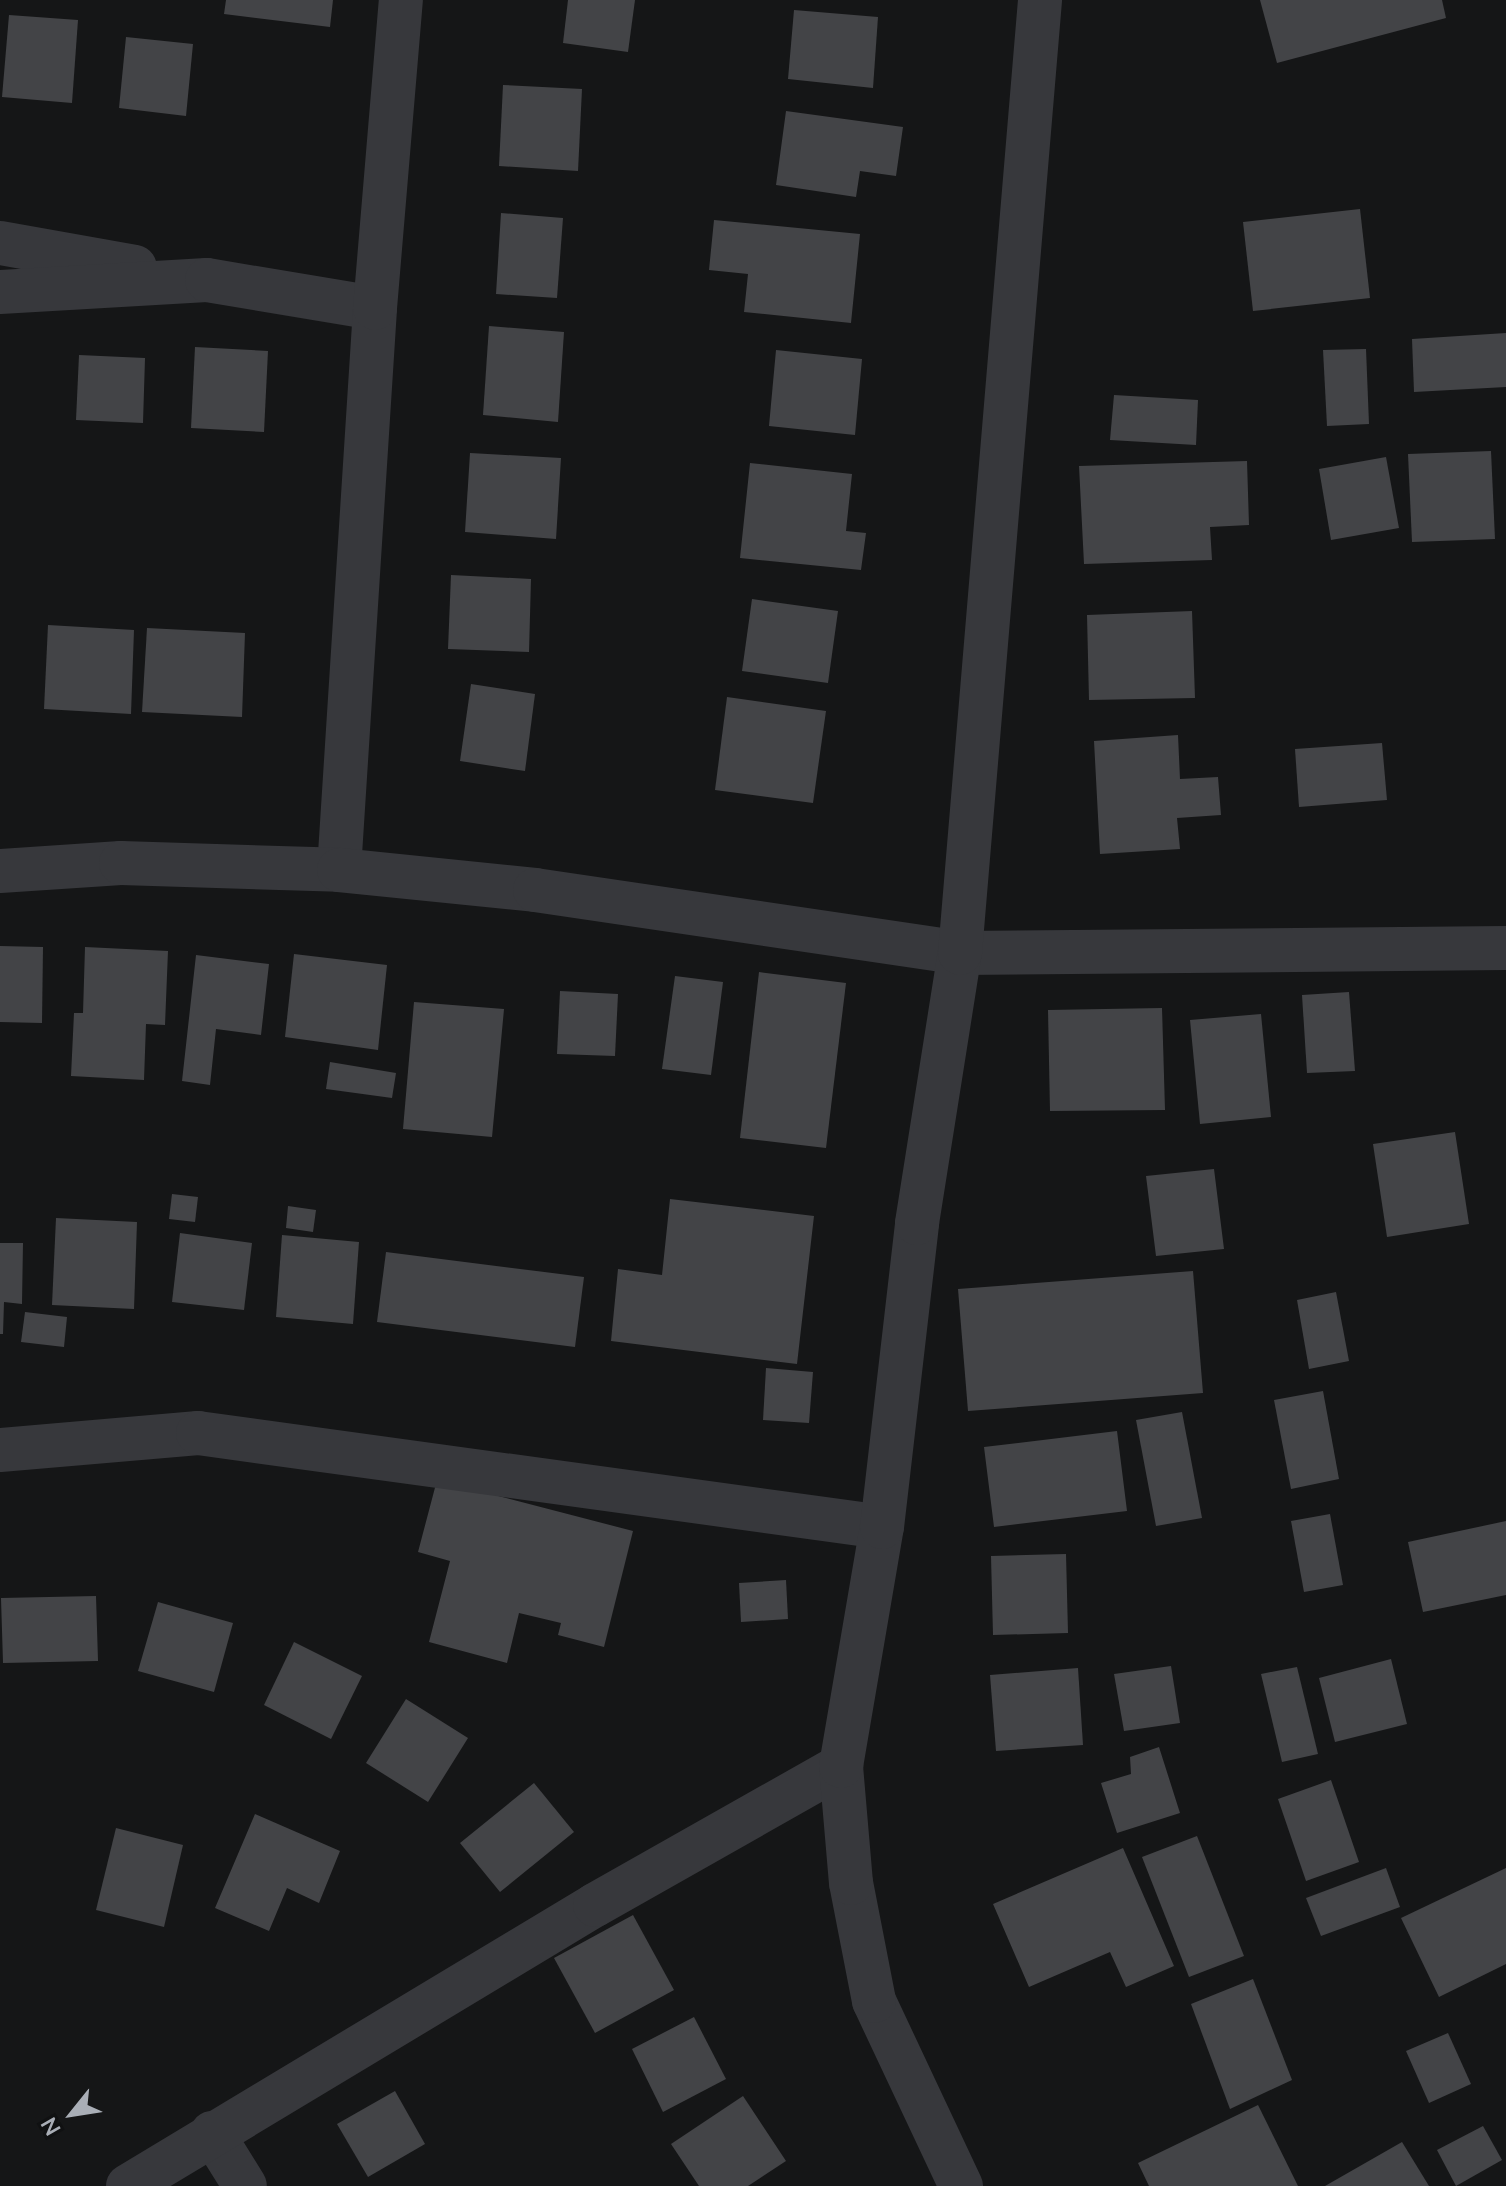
<!DOCTYPE html>
<html>
<head>
<meta charset="utf-8">
<style>
  body { margin:0 }
  #map { position:relative; width:1506px; height:2186px; overflow:hidden; background:#151617; font-family:"Nunito Sans",sans-serif }
  div>[style] { position:absolute }
  [style*='--x'] { left:calc(var(--x)*1px); top:calc(var(--y)*1px); width:calc(var(--w)*1px); rotate:calc(var(--a)*1deg) }
  .building>* { inset:0; background:#434447 }
  .minor>* { height:44px; margin:-22px; padding:0 22px; transform-origin:22px; border-radius:22px; background:#37383c }
  span { translate:-50% -50%; white-space:nowrap; text-align:center; line-height:1.15; -webkit-text-stroke:7px #101112; paint-order:stroke }
  .north { position:absolute; left:32px; top:2074px; width:80px; height:80px; -webkit-text-stroke:6px #101112; paint-order:stroke; rotate:240deg; font-size:22px; font-weight:700; line-height:32px; text-align:center; color:#a9aeb6 }
  .north::after { content:''; display:block; margin:auto; width:28px; height:36px; background:#a9aeb6; clip-path:polygon(50% 0,100% 100%,50% 72%,0 100%) }
</style>
</head>
<body>
<div id="map">
  <div class="building">
    <i style="clip-path:polygon(226px 0,333px 0,330px 27px,224px 14px)"></i>
    <i style="clip-path:polygon(568px 0,635px 0,628px 52px,563px 43px)"></i>
    <i style="clip-path:polygon(1260px 0,1442px 0,1446px 18px,1277px 63px)"></i>
    <i style="clip-path:polygon(794px 10px,878px 17px,873px 88px,788px 79px)"></i>
    <i style="clip-path:polygon(9px 15px,78px 20px,72px 103px,2px 97px)"></i>
    <i style="clip-path:polygon(126px 37px,193px 44px,186px 116px,119px 108px)"></i>
    <i style="clip-path:polygon(503px 85px,582px 89px,578px 171px,499px 166px)"></i>
    <i style="clip-path:polygon(786px 111px,903px 127px,896px 176px,860px 171px,856px 197px,776px 185px)"></i>
    <i style="clip-path:polygon(1360px 209px,1370px 298px,1253px 311px,1243px 222px)"></i>
    <i style="clip-path:polygon(501px 213px,563px 218px,557px 298px,496px 294px)"></i>
    <i style="clip-path:polygon(714px 220px,860px 234px,851px 323px,744px 312px,748px 274px,709px 270px)"></i>
    <i style="clip-path:polygon(489px 326px,564px 332px,558px 422px,483px 415px)"></i>
    <i style="clip-path:polygon(1506px 333px,1506px 387px,1414px 392px,1412px 339px)"></i>
    <i style="clip-path:polygon(195px 347px,268px 351px,264px 432px,191px 428px)"></i>
    <i style="clip-path:polygon(1366px 349px,1369px 424px,1327px 426px,1323px 350px)"></i>
    <i style="clip-path:polygon(776px 350px,862px 359px,855px 435px,769px 426px)"></i>
    <i style="clip-path:polygon(79px 355px,145px 358px,143px 423px,76px 420px)"></i>
    <i style="clip-path:polygon(1114px 395px,1198px 400px,1196px 445px,1110px 440px)"></i>
    <i style="clip-path:polygon(1491px 451px,1495px 539px,1412px 542px,1408px 454px)"></i>
    <i style="clip-path:polygon(470px 453px,561px 458px,556px 539px,465px 532px)"></i>
    <i style="clip-path:polygon(1386px 457px,1399px 528px,1331px 540px,1319px 469px)"></i>
    <i style="clip-path:polygon(1247px 461px,1249px 525px,1210px 527px,1212px 560px,1084px 564px,1079px 466px)"></i>
    <i style="clip-path:polygon(750px 463px,852px 474px,846px 531px,866px 533px,861px 570px,740px 558px)"></i>
    <i style="clip-path:polygon(451px 575px,531px 579px,529px 652px,448px 649px)"></i>
    <i style="clip-path:polygon(752px 599px,838px 611px,828px 683px,742px 671px)"></i>
    <i style="clip-path:polygon(1192px 611px,1195px 698px,1089px 700px,1087px 615px)"></i>
    <i style="clip-path:polygon(48px 625px,134px 630px,131px 714px,44px 709px)"></i>
    <i style="clip-path:polygon(147px 628px,245px 633px,242px 717px,142px 712px)"></i>
    <i style="clip-path:polygon(471px 684px,535px 694px,525px 771px,460px 761px)"></i>
    <i style="clip-path:polygon(727px 697px,826px 711px,813px 803px,715px 790px)"></i>
    <i style="clip-path:polygon(1178px 735px,1180px 779px,1218px 777px,1221px 815px,1177px 818px,1180px 849px,1100px 854px,1094px 741px)"></i>
    <i style="clip-path:polygon(1382px 743px,1387px 800px,1299px 807px,1295px 749px)"></i>
    <i style="clip-path:polygon(0 946px,43px 947px,42px 1023px,0 1022px)"></i>
    <i style="clip-path:polygon(85px 947px,168px 951px,165px 1025px,146px 1024px,144px 1080px,71px 1076px,74px 1013px,83px 1013px)"></i>
    <i style="clip-path:polygon(294px 954px,387px 965px,378px 1050px,285px 1037px)"></i>
    <i style="clip-path:polygon(196px 955px,269px 964px,261px 1035px,216px 1029px,210px 1085px,182px 1081px)"></i>
    <i style="clip-path:polygon(759px 972px,846px 983px,826px 1148px,740px 1138px)"></i>
    <i style="clip-path:polygon(675px 976px,723px 982px,711px 1075px,662px 1069px)"></i>
    <i style="clip-path:polygon(560px 991px,618px 994px,615px 1056px,557px 1054px)"></i>
    <i style="clip-path:polygon(1349px 992px,1355px 1071px,1307px 1073px,1302px 995px)"></i>
    <i style="clip-path:polygon(414px 1002px,504px 1009px,492px 1137px,403px 1129px)"></i>
    <i style="clip-path:polygon(1162px 1008px,1165px 1110px,1050px 1111px,1048px 1010px)"></i>
    <i style="clip-path:polygon(1261px 1014px,1271px 1117px,1200px 1124px,1190px 1020px)"></i>
    <i style="clip-path:polygon(330px 1062px,396px 1073px,392px 1098px,326px 1089px)"></i>
    <i style="clip-path:polygon(1455px 1132px,1469px 1224px,1387px 1237px,1373px 1144px)"></i>
    <i style="clip-path:polygon(1214px 1169px,1224px 1249px,1156px 1256px,1146px 1176px)"></i>
    <i style="clip-path:polygon(172px 1194px,198px 1197px,195px 1222px,169px 1219px)"></i>
    <i style="clip-path:polygon(670px 1199px,814px 1216px,797px 1364px,611px 1341px,618px 1269px,662px 1275px)"></i>
    <i style="clip-path:polygon(288px 1206px,316px 1210px,313px 1232px,286px 1228px)"></i>
    <i style="clip-path:polygon(56px 1218px,137px 1222px,134px 1309px,52px 1305px)"></i>
    <i style="clip-path:polygon(180px 1233px,252px 1243px,244px 1310px,172px 1302px)"></i>
    <i style="clip-path:polygon(282px 1235px,359px 1242px,353px 1324px,276px 1317px)"></i>
    <i style="clip-path:polygon(0 1243px,23px 1243px,22px 1304px,4px 1302px,3px 1334px,0 1334px)"></i>
    <i style="clip-path:polygon(386px 1252px,584px 1277px,575px 1347px,377px 1322px)"></i>
    <i style="clip-path:polygon(1193px 1271px,1203px 1393px,968px 1411px,958px 1289px)"></i>
    <i style="clip-path:polygon(1336px 1292px,1349px 1361px,1309px 1369px,1297px 1300px)"></i>
    <i style="clip-path:polygon(25px 1312px,67px 1317px,64px 1347px,21px 1342px)"></i>
    <i style="clip-path:polygon(766px 1368px,813px 1372px,809px 1423px,763px 1420px)"></i>
    <i style="clip-path:polygon(1323px 1391px,1339px 1479px,1291px 1489px,1274px 1400px)"></i>
    <i style="clip-path:polygon(1182px 1412px,1202px 1518px,1156px 1526px,1136px 1420px)"></i>
    <i style="clip-path:polygon(1117px 1431px,1127px 1511px,994px 1527px,984px 1447px)"></i>
    <i style="clip-path:polygon(437px 1480px,633px 1531px,604px 1647px,558px 1635px,561px 1623px,519px 1613px,507px 1663px,429px 1642px,450px 1561px,418px 1552px)"></i>
    <i style="clip-path:polygon(1330px 1514px,1343px 1585px,1304px 1592px,1291px 1521px)"></i>
    <i style="clip-path:polygon(1506px 1521px,1506px 1595px,1423px 1612px,1408px 1542px)"></i>
    <i style="clip-path:polygon(1066px 1554px,1068px 1633px,993px 1635px,991px 1556px)"></i>
    <i style="clip-path:polygon(786px 1580px,788px 1619px,741px 1622px,739px 1583px)"></i>
    <i style="clip-path:polygon(96px 1596px,98px 1661px,3px 1663px,1px 1598px)"></i>
    <i style="clip-path:polygon(158px 1602px,233px 1623px,214px 1692px,138px 1671px)"></i>
    <i style="clip-path:polygon(294px 1642px,362px 1676px,331px 1739px,264px 1705px)"></i>
    <i style="clip-path:polygon(1391px 1659px,1407px 1724px,1335px 1742px,1319px 1678px)"></i>
    <i style="clip-path:polygon(1171px 1666px,1180px 1723px,1124px 1731px,1114px 1674px)"></i>
    <i style="clip-path:polygon(1297px 1667px,1318px 1754px,1282px 1762px,1261px 1674px)"></i>
    <i style="clip-path:polygon(1078px 1668px,1083px 1745px,996px 1751px,990px 1675px)"></i>
    <i style="clip-path:polygon(406px 1699px,468px 1738px,428px 1802px,366px 1763px)"></i>
    <i style="clip-path:polygon(1159px 1747px,1180px 1813px,1117px 1833px,1101px 1783px,1131px 1774px,1130px 1757px)"></i>
    <i style="clip-path:polygon(1331px 1780px,1359px 1862px,1306px 1881px,1278px 1799px)"></i>
    <i style="clip-path:polygon(534px 1783px,574px 1832px,500px 1892px,460px 1843px)"></i>
    <i style="clip-path:polygon(255px 1814px,340px 1851px,319px 1903px,287px 1888px,269px 1931px,215px 1908px)"></i>
    <i style="clip-path:polygon(116px 1828px,183px 1845px,164px 1927px,96px 1910px)"></i>
    <i style="clip-path:polygon(1197px 1836px,1244px 1956px,1189px 1977px,1142px 1857px)"></i>
    <i style="clip-path:polygon(1123px 1848px,1174px 1966px,1126px 1987px,1110px 1952px,1029px 1987px,993px 1904px)"></i>
    <i style="clip-path:polygon(1386px 1868px,1400px 1907px,1321px 1936px,1306px 1898px)"></i>
    <i style="clip-path:polygon(1506px 1868px,1506px 1964px,1439px 1997px,1401px 1918px)"></i>
    <i style="clip-path:polygon(633px 1915px,674px 1990px,595px 2033px,554px 1958px)"></i>
    <i style="clip-path:polygon(1253px 1979px,1292px 2080px,1230px 2109px,1191px 2004px)"></i>
    <i style="clip-path:polygon(694px 2017px,726px 2079px,663px 2112px,632px 2049px)"></i>
    <i style="clip-path:polygon(1448px 2033px,1471px 2084px,1429px 2103px,1406px 2051px)"></i>
    <i style="clip-path:polygon(395px 2091px,425px 2144px,368px 2177px,337px 2124px)"></i>
    <i style="clip-path:polygon(743px 2096px,786px 2161px,748px 2186px,699px 2186px,671px 2144px)"></i>
    <i style="clip-path:polygon(1258px 2105px,1298px 2186px,1149px 2186px,1138px 2163px)"></i>
    <i style="clip-path:polygon(1483px 2126px,1502px 2160px,1456px 2186px,1437px 2150px)"></i>
    <i style="clip-path:polygon(1402px 2142px,1429px 2186px,1325px 2186px)"></i>
  </div>
  <div class="minor">
    <i style="--x:0;--y:243;--w:137;--a:10.1"></i>
    <i style="--x:0;--y:292;--w:207;--a:-3.3"></i>
    <i style="--x:207;--y:280;--w:170;--a:9.5"></i>
    <i style="--x:339;--y:870;--w:563;--a:-86.33"></i>
    <i style="--x:375;--y:308;--w:309;--a:-85.2"></i>
    <i style="--x:0;--y:871;--w:121;--a:-3.8"></i>
    <i style="--x:121;--y:863;--w:218;--a:1.8"></i>
    <i style="--x:339;--y:870;--w:197;--a:5.8"></i>
    <i style="--x:535;--y:890;--w:430;--a:8.4"></i>
    <i style="--x:960;--y:953;--w:546;--a:-0.52"></i>
    <i style="--x:0;--y:1450;--w:199;--a:-4.9"></i>
    <i style="--x:198;--y:1433;--w:690;--a:7.82"></i>
    <i style="--x:212;--y:2133;--w:62;--a:58.1"></i>
    <i style="--x:128;--y:2186;--w:545;--a:-31.04"></i>
    <i style="--x:595;--y:1905;--w:283;--a:-29.5"></i>
    <i style="--x:961;--y:2186;--w:204;--a:-115.2"></i>
    <i style="--x:874;--y:2001;--w:120;--a:-101"></i>
    <i style="--x:851;--y:1883;--w:117;--a:-94.9"></i>
    <i style="--x:841;--y:1766;--w:242;--a:-80.3"></i>
    <i style="--x:882;--y:1527;--w:306;--a:-83.4"></i>
    <i style="--x:917;--y:1223;--w:273;--a:-81"></i>
    <i style="--x:960;--y:953;--w:956;--a:-85.2"></i>
  </div>
  <div class="north">N</div>
</div>
</body>
</html>
